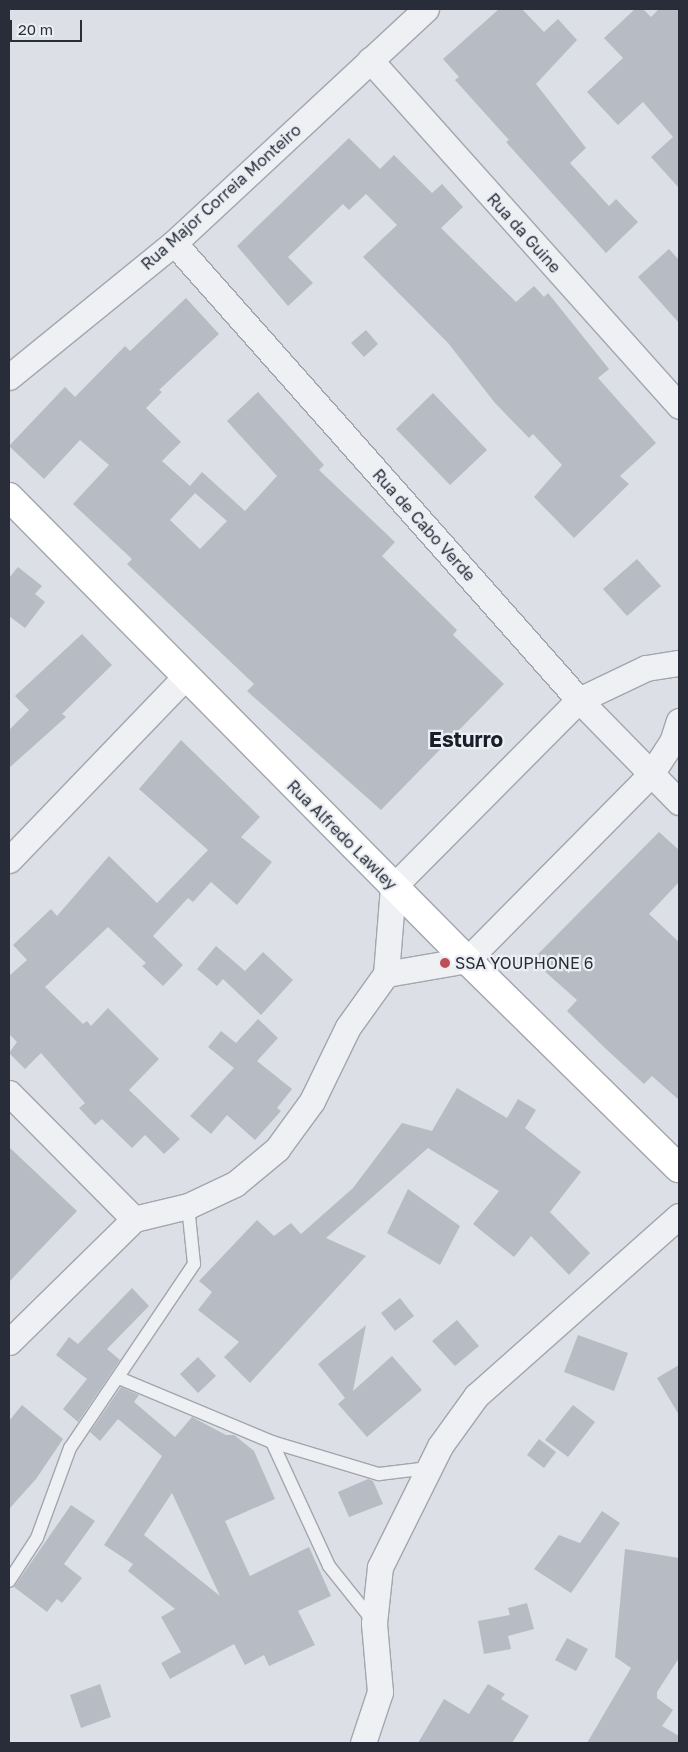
<!DOCTYPE html>
<html>
<head>
<meta charset="utf-8">
<style>
  body { margin:0 }
  #map { position:relative; width:688px; height:1752px; overflow:hidden; background:#dcdfe5; font-family:"Golos Text",sans-serif }
  div>[style] { position:absolute }
  [style*='--x'] { left:calc(var(--x)*1px); top:calc(var(--y)*1px); width:calc(var(--w)*1px); rotate:calc(var(--a)*1deg) }
  .building>* { inset:0; background:#b7bbc4 }
  .roads { filter:drop-shadow(1px 0 #a2a6ae) drop-shadow(-1px 0 #a2a6ae) drop-shadow(0 1px #a2a6ae) drop-shadow(0 -1px #a2a6ae) }
  .lane>* { height:12px; margin:-6px; padding:0 6px; transform-origin:6px; border-radius:6px; background:#eff0f3 }
  .street>* { height:25px; margin:-12.5px; padding:0 12.5px; transform-origin:12.5px; border-radius:12.5px; background:#eff0f3 }
  .secondary>* { height:28px; margin:-14px; padding:0 14px; transform-origin:14px; border-radius:14px; background:#fff }
  .dots>* { width:14px; height:14px; translate:-50% -50%; box-sizing:border-box; border:2px solid #ebeef3; border-radius:50% }
  span { translate:-50% -50%; white-space:nowrap; text-align:center; line-height:1.15; -webkit-text-stroke:4.5px #ebeef3; paint-order:stroke }
  .street-label { font-size:16px; color:#282d39 }
  .poi-label { font-size:16px; color:#282d39 }
  .left { translate:0 -50%; text-align:left }
  .district-label { font-size:21px; color:#1a1e2a; font-weight:700 }
  .frame { position:absolute; inset:0; border:10px solid #282d39; pointer-events:none }
  .scale { position:absolute; left:10px; top:20px; width:72px; height:22px; box-sizing:border-box; border:2px solid #282d39; border-top:0; padding-left:6px; font-size:15px; line-height:18px; white-space:nowrap; color:#282d39; -webkit-text-stroke:4px #ebeef3; paint-order:stroke }
</style>
</head>
<body>
<div id="map">
  <div class="building">
    <i style="clip-path:polygon(499px 9px,522px 9px,544px 32px,558px 19px,577px 40px,536px 84px,586px 148px,570px 163px,609px 206px,616px 199px,638px 222px,606px 253px,506px 142px,509px 140px,455px 80px,459px 77px,443px 59px)"></i>
    <i style="clip-path:polygon(635px 9px,643px 9px,651px 17px,659px 9px,679px 9px,679px 188px,651px 157px,673px 137px,643px 102px,618px 125px,587px 92px,623px 58px,604px 38px)"></i>
    <i style="clip-path:polygon(349px 138px,380px 169px,394px 155px,432px 193px,442px 184px,463px 207px,441px 228px,516px 302px,534px 286px,544px 297px,548px 293px,609px 369px,598px 378px,656px 443px,620px 476px,629px 484px,574px 538px,534px 497px,562px 465px,533px 434px,529px 438px,495px 403px,448px 343px,363px 257px,397px 225px,366px 194px,349px 210px,343px 204px,288px 257px,313px 283px,288px 306px,237px 246px)"></i>
    <i style="clip-path:polygon(669px 249px,679px 260px,679px 323px,638px 277px)"></i>
    <i style="clip-path:polygon(evenodd,186px 298px,219px 334px,159px 390px,162px 392px,146px 408px,181px 442px,162px 461px,190px 486px,202px 472px,245px 511px,277px 476px,227px 421px,258px 392px,324px 465px,319px 470px,395px 542px,382px 556px,457px 630px,453px 635px,504px 684px,381px 810px,247px 691px,254px 684px,127px 564px,132px 559px,73px 504px,109px 465px,80px 440px,44px 479px,9px 446px,65px 387px,75px 397px,125px 346px,130px 351px,186px 298px,195px 493px,227px 521px,200px 549px,170px 520px,195px 493px)"></i>
    <i style="clip-path:polygon(366px 330px,378px 344px,364px 357px,351px 343px)"></i>
    <i style="clip-path:polygon(433px 393px,487px 450px,450px 485px,396px 429px)"></i>
    <i style="clip-path:polygon(637px 559px,661px 586px,627px 616px,603px 589px)"></i>
    <i style="clip-path:polygon(18px 567px,42px 586px,35px 594px,45px 602px,25px 628px,9px 616px,9px 578px)"></i>
    <i style="clip-path:polygon(82px 634px,112px 665px,62px 714px,66px 717px,9px 768px,9px 730px,29px 710px,15px 696px)"></i>
    <i style="clip-path:polygon(181px 740px,260px 817px,241px 837px,272px 862px,237px 905px,211px 882px,193px 902px,188px 898px,153px 936px,183px 965px,163px 986px,142px 966px,146px 963px,108px 927px,45px 987px,83px 1024px,87px 1021px,91px 1026px,108px 1008px,159px 1059px,129px 1090px,180px 1139px,164px 1154px,145px 1135px,132px 1148px,102px 1119px,95px 1125px,79px 1108px,85px 1103px,41px 1053px,25px 1069px,9px 1053px,17px 1042px,9px 1034px,9px 976px,27px 960px,13px 945px,51px 909px,57px 916px,109px 856px,157px 903px,208px 850px,139px 789px)"></i>
    <i style="clip-path:polygon(659px 832px,679px 850px,679px 882px,649px 914px,679px 942px,679px 1100px,652px 1076px,644px 1084px,605px 1048px,567px 1011px,577px 1000px,532px 960px)"></i>
    <i style="clip-path:polygon(216px 946px,245px 971px,263px 952px,293px 980px,261px 1015px,223px 979px,217px 986px,197px 969px)"></i>
    <i style="clip-path:polygon(258px 1019px,278px 1038px,257px 1061px,292px 1089px,277px 1108px,281px 1111px,255px 1140px,227px 1115px,211px 1134px,190px 1116px,234px 1068px,208px 1047px,221px 1031px,236px 1043px)"></i>
    <i style="clip-path:polygon(457px 1088px,507px 1118px,518px 1099px,536px 1110px,525px 1128px,581px 1172px,550px 1212px,590px 1253px,569px 1275px,531px 1236px,514px 1257px,473px 1224px,499px 1191px,428px 1148px,326px 1238px,366px 1256px,250px 1383px,224px 1357px,239px 1342px,198px 1310px,212px 1292px,199px 1281px,257px 1220px,274px 1236px,291px 1223px,301px 1234px,353px 1188px,402px 1123px,432px 1131px)"></i>
    <i style="clip-path:polygon(9px 1147px,77px 1211px,9px 1282px)"></i>
    <i style="clip-path:polygon(408px 1189px,460px 1226px,440px 1265px,387px 1233px)"></i>
    <i style="clip-path:polygon(132px 1288px,149px 1306px,107px 1349px,120px 1360px,78px 1422px,63px 1409px,87px 1379px,56px 1355px,69px 1337px,78px 1344px)"></i>
    <i style="clip-path:polygon(400px 1298px,414px 1316px,395px 1331px,381px 1313px)"></i>
    <i style="clip-path:polygon(457px 1320px,479px 1346px,455px 1366px,432px 1341px)"></i>
    <i style="clip-path:polygon(366px 1325px,353px 1391px,392px 1356px,422px 1390px,367px 1437px,338px 1404px,345px 1398px,318px 1364px)"></i>
    <i style="clip-path:polygon(578px 1335px,628px 1353px,614px 1391px,564px 1372px)"></i>
    <i style="clip-path:polygon(198px 1357px,216px 1376px,198px 1393px,180px 1374px)"></i>
    <i style="clip-path:polygon(679px 1365px,679px 1415px,657px 1378px)"></i>
    <i style="clip-path:polygon(evenodd,121px 1387px,139px 1395px,134px 1402px,175px 1437px,192px 1417px,226px 1435px,234px 1435px,254px 1451px,275px 1499px,225px 1521px,250px 1576px,309px 1547px,331px 1596px,298px 1611px,315px 1645px,269px 1666px,264px 1655px,245px 1665px,234px 1644px,170px 1679px,161px 1663px,181px 1652px,161px 1617px,175px 1609px,128px 1571px,133px 1564px,104px 1545px,162px 1456px,118px 1419px,100px 1441px,90px 1432px,121px 1387px,172px 1493px,220px 1596px,144px 1535px,172px 1493px)"></i>
    <i style="clip-path:polygon(22px 1405px,63px 1439px,36px 1479px,9px 1509px,9px 1421px)"></i>
    <i style="clip-path:polygon(573px 1405px,595px 1422px,568px 1457px,545px 1440px)"></i>
    <i style="clip-path:polygon(539px 1439px,556px 1452px,544px 1468px,527px 1455px)"></i>
    <i style="clip-path:polygon(368px 1479px,373px 1481px,383px 1504px,349px 1517px,338px 1492px)"></i>
    <i style="clip-path:polygon(71px 1505px,95px 1521px,64px 1564px,82px 1578px,62px 1603px,57px 1599px,47px 1612px,14px 1587px)"></i>
    <i style="clip-path:polygon(602px 1511px,620px 1523px,571px 1593px,534px 1569px,559px 1535px,580px 1543px)"></i>
    <i style="clip-path:polygon(625px 1549px,679px 1558px,679px 1658px,657px 1692px,657px 1698px,673px 1710px,662px 1726px,679px 1736px,679px 1743px,587px 1743px,631px 1668px,615px 1657px)"></i>
    <i style="clip-path:polygon(527px 1603px,534px 1629px,508px 1636px,511px 1649px,484px 1654px,478px 1621px,510px 1615px,508px 1608px)"></i>
    <i style="clip-path:polygon(567px 1638px,588px 1649px,576px 1671px,555px 1660px)"></i>
    <i style="clip-path:polygon(100px 1684px,111px 1717px,81px 1728px,70px 1695px)"></i>
    <i style="clip-path:polygon(488px 1684px,505px 1694px,501px 1699px,529px 1716px,512px 1743px,418px 1743px,444px 1699px,469px 1714px)"></i>
  </div>
  <div class="roads">
    <div class="lane">
      <i style="--x:119;--y:1378;--w:166;--a:22.7"></i>
      <i style="--x:272;--y:1442;--w:136;--a:65.3"></i>
      <i style="--x:329;--y:1566;--w:70;--a:51.3"></i>
      <i style="--x:272;--y:1442;--w:112;--a:16.7"></i>
      <i style="--x:379;--y:1474;--w:50;--a:-6.8"></i>
      <i style="--x:9;--y:1581;--w:51;--a:-56.9"></i>
      <i style="--x:37;--y:1538;--w:96;--a:-69.9"></i>
      <i style="--x:70;--y:1448;--w:222;--a:-56"></i>
      <i style="--x:194;--y:1264;--w:58;--a:-95.9"></i>
    </div>
    <div class="street">
      <i style="--x:370;--y:60;--w:464;--a:48.2"></i>
      <i style="--x:174;--y:243;--w:611;--a:48.45"></i>
      <i style="--x:579;--y:700;--w:143;--a:45.6"></i>
      <i style="--x:9;--y:377;--w:213;--a:-39.1"></i>
      <i style="--x:174;--y:243;--w:344;--a:-42.9"></i>
      <i style="--x:9;--y:860;--w:255;--a:-46.1"></i>
      <i style="--x:386;--y:974;--w:82;--a:-9.8"></i>
      <i style="--x:467;--y:960;--w:262;--a:-45.3"></i>
      <i style="--x:651;--y:774;--w:38;--a:-57"></i>
      <i style="--x:672;--y:742;--w:22;--a:-72"></i>
      <i style="--x:9;--y:1093;--w:177;--a:45.2"></i>
      <i style="--x:9;--y:1342;--w:175;--a:-44.5"></i>
      <i style="--x:134;--y:1219;--w:56;--a:-13.5"></i>
      <i style="--x:188;--y:1206;--w:52;--a:-25.1"></i>
      <i style="--x:235;--y:1184;--w:55;--a:-39.8"></i>
      <i style="--x:277;--y:1149;--w:59;--a:-53.9"></i>
      <i style="--x:312;--y:1101;--w:82;--a:-64.1"></i>
      <i style="--x:348;--y:1027;--w:65;--a:-54.4"></i>
      <i style="--x:386;--y:974;--w:87;--a:-85.4"></i>
      <i style="--x:393;--y:887;--w:264;--a:-45.2"></i>
      <i style="--x:579;--y:700;--w:74;--a:-25.5"></i>
      <i style="--x:646;--y:668;--w:33;--a:-9"></i>
      <i style="--x:363;--y:1743;--w:54;--a:-71.6"></i>
      <i style="--x:380;--y:1692;--w:69;--a:-95"></i>
      <i style="--x:374;--y:1623;--w:56;--a:-83.9"></i>
      <i style="--x:380;--y:1567;--w:135;--a:-63.6"></i>
      <i style="--x:440;--y:1446;--w:62;--a:-54.2"></i>
      <i style="--x:476;--y:1396;--w:271;--a:-41.6"></i>
    </div>
    <div class="secondary">
      <i style="--x:9;--y:497;--w:651;--a:45.31"></i>
      <i style="--x:467;--y:960;--w:297;--a:44.5"></i>
    </div>
  </div>
  <div class="dots">
    <i style="left:445px;top:963px;background:#bd4e57"></i>
  </div>
  <div class="street-label">
    <span style="left:221px;top:197px;rotate:-42deg">Rua Major Correia Monteiro</span>
    <span style="left:524px;top:233px;rotate:48deg">Rua da Guine</span>
    <span style="left:424px;top:525px;rotate:48deg">Rua de Cabo Verde</span>
    <span style="left:342px;top:835px;rotate:45deg">Rua Alfredo Lawley</span>
  </div>
  <div class="poi-label">
    <span class="left" style="left:455px;top:963px">SSA YOUPHONE 6</span>
  </div>
  <div class="district-label">
    <span style="left:466px;top:739px">Esturro</span>
  </div>
  <div class="frame"></div>
  <div class="scale">20 m</div>
</div>
</body>
</html>
